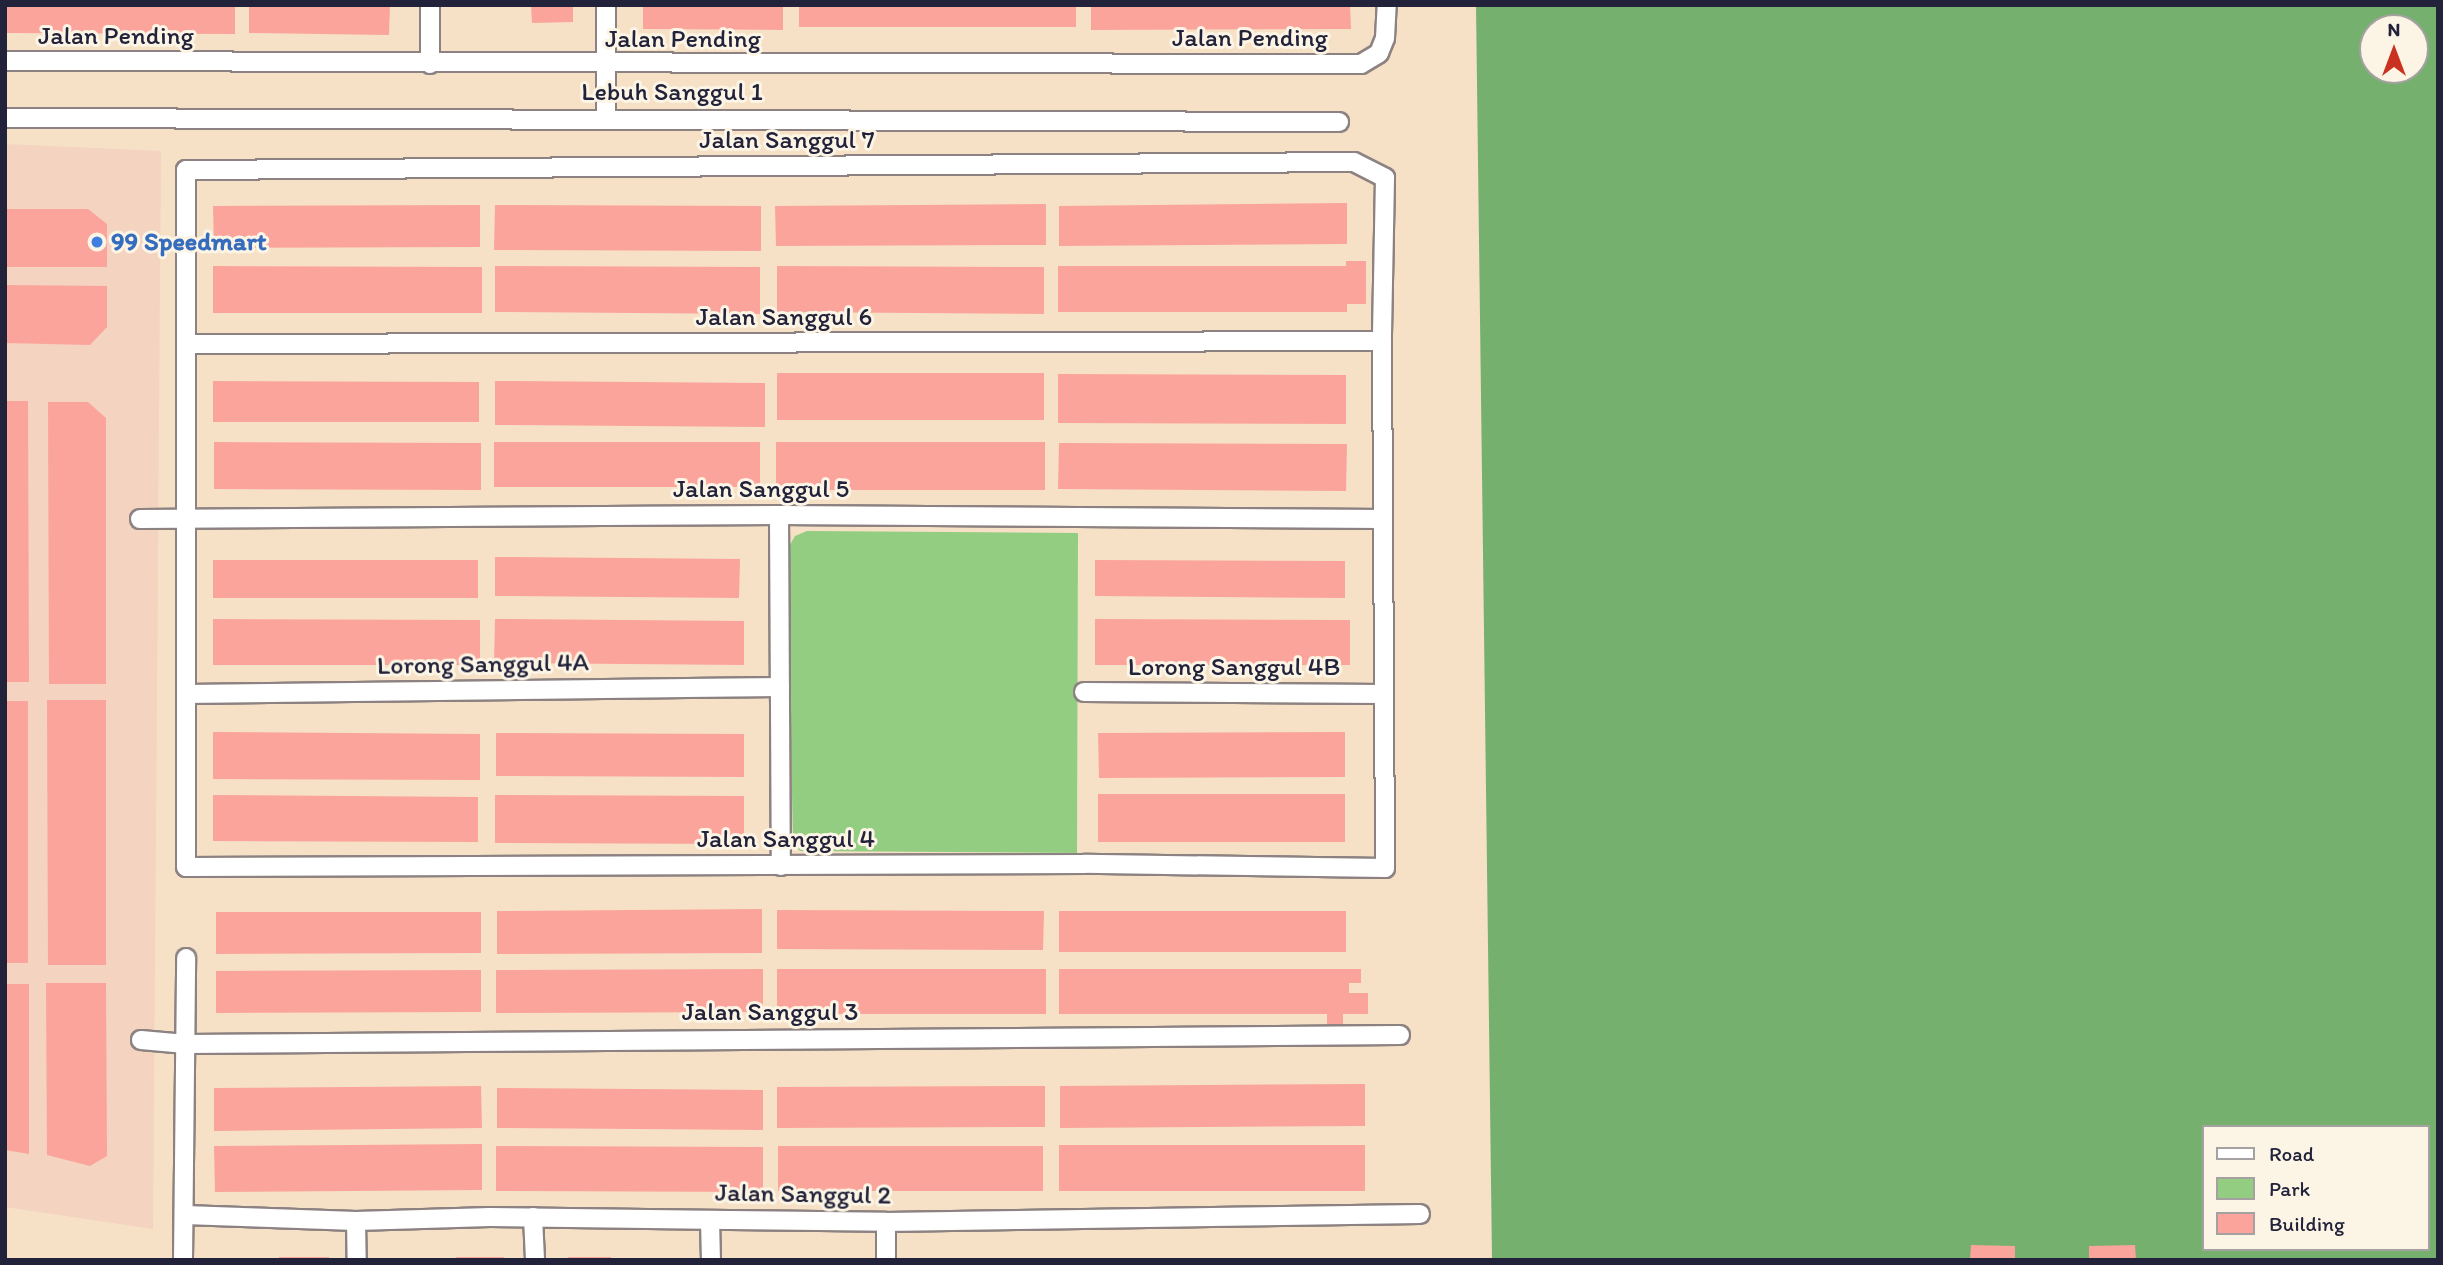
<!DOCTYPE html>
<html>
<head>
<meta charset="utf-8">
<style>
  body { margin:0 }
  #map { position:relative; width:2443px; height:1265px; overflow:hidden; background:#f6e1c7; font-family:Itim,sans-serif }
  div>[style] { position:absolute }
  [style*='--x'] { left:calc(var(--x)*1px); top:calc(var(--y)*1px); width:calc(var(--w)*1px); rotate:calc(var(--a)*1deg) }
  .built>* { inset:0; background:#f4d3c0 }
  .green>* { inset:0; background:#93cd81 }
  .forest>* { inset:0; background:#76b06f }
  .building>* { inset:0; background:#fba49b }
  .roads { filter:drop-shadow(2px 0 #8c8281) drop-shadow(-2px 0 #8c8281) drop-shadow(0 2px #8c8281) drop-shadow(0 -2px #8c8281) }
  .street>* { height:18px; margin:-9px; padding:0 9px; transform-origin:9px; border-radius:9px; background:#fff }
  .dots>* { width:19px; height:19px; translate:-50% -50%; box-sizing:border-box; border:4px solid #fcf5e5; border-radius:50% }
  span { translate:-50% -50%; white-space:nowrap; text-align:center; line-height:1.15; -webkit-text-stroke:6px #fcf5e5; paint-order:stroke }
  .street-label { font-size:26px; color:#22223b }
  .shop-label { font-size:26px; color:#366cbe; font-weight:700 }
  .left { translate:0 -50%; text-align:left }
  .frame { position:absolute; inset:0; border:7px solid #22223b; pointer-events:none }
  .legend { position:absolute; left:2202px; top:1125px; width:228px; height:126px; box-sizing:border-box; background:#fcf5e5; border:2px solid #a5a1a1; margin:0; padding:9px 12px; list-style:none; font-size:21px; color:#22223b }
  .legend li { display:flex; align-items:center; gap:14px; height:35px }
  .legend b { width:35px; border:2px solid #a5a1a1 }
  .north { position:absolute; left:2359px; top:14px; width:70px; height:70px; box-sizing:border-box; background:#fcf5e5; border:2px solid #a5a1a1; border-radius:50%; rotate:0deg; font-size:19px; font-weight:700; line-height:28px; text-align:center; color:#22223b }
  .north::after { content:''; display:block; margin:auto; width:24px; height:32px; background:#c8321e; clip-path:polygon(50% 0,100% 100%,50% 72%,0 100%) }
</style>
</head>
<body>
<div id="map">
  <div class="built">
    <i style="clip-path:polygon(5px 144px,161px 151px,153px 1229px,5px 1207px)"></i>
  </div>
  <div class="green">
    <i style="clip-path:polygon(807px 531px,1078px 533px,1077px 853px,800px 851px,793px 843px,787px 550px,795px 536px)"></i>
  </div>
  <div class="forest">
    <i style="clip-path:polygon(evenodd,1476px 5px,2438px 5px,2438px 1260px,1492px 1260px,1476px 5px,2373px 28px,2415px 28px,2415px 70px,2373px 70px,2373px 28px,1476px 5px,2203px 1127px,2427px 1127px,2427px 1249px,2203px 1249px,2203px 1127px)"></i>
  </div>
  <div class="building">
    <i style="clip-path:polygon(5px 5px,235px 5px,235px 34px,5px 33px)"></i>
    <i style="clip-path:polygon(249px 5px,390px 5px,389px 35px,249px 33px)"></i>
    <i style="clip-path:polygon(531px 5px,573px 5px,573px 22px,532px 23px)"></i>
    <i style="clip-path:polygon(643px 5px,783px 5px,783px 30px,643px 29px)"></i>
    <i style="clip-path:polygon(799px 5px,1076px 5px,1076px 27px,799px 27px)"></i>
    <i style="clip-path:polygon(1091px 5px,1350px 5px,1351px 29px,1091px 30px)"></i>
    <i style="clip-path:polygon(1347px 203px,1347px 244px,1059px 246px,1059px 206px)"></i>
    <i style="clip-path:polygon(1046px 204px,1046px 245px,776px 246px,775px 206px)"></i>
    <i style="clip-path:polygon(480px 205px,480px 247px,214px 248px,213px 206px)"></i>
    <i style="clip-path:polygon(495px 205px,761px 206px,761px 251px,494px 250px)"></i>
    <i style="clip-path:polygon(5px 209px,88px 209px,107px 224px,107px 267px,5px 267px)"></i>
    <i style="clip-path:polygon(1346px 261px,1366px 261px,1366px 304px,1347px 304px,1347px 312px,1058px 312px,1058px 266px,1346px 266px)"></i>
    <i style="clip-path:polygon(213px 266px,482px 267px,482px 313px,213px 313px)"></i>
    <i style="clip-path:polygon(495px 266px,760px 267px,760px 314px,495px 312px)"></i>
    <i style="clip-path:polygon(777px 266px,1044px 267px,1044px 314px,777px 312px)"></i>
    <i style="clip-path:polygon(5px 285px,107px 286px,107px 327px,90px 345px,5px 343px)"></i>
    <i style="clip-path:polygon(777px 373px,1044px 373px,1044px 420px,777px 420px)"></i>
    <i style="clip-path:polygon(1058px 374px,1346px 375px,1346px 424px,1058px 423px)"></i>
    <i style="clip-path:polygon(213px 381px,479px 382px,479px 422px,213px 422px)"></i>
    <i style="clip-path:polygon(495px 381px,765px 383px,765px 427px,495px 425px)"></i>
    <i style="clip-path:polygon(5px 401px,28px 401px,29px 682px,5px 682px)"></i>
    <i style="clip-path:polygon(48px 402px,88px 402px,106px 418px,106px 684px,49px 684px)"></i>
    <i style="clip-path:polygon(214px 442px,481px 443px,481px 490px,214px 489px)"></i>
    <i style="clip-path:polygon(494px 442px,760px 442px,760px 487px,494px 487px)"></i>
    <i style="clip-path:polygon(776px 442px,1045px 442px,1045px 490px,776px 490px)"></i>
    <i style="clip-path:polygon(1059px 443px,1347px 444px,1346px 491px,1058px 489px)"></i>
    <i style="clip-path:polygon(495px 557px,740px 559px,739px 598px,495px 596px)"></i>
    <i style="clip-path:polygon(213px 560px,478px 560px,478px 598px,213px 598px)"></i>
    <i style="clip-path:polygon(1095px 560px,1345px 561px,1345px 598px,1095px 596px)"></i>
    <i style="clip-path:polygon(213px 619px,480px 620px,480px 665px,213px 665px)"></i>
    <i style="clip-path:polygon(495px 619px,744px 621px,744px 665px,494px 663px)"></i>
    <i style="clip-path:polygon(1095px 619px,1350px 620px,1350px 665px,1095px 665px)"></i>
    <i style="clip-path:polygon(47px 700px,106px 700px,106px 965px,48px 965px)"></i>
    <i style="clip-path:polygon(5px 701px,28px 701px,28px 963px,5px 963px)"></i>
    <i style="clip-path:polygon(213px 732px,480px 734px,480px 780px,213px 779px)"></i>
    <i style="clip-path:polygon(1345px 732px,1345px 777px,1099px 778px,1098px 733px)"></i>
    <i style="clip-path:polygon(496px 733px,744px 734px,744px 777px,496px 776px)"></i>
    <i style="clip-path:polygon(1098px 794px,1345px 794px,1345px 842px,1098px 842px)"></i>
    <i style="clip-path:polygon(213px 795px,478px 797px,478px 842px,213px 841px)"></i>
    <i style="clip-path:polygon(495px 795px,744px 796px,744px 844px,495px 843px)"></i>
    <i style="clip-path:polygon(762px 909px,762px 953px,497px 954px,497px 911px)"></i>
    <i style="clip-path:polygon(777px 910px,1044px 911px,1043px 950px,777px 949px)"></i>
    <i style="clip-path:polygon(1059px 911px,1346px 911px,1346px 952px,1059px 952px)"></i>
    <i style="clip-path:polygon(216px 912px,481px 912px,481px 953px,216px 954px)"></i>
    <i style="clip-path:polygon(763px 969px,763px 1012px,496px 1013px,496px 970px)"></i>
    <i style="clip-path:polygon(777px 969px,1046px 969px,1046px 1014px,777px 1014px)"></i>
    <i style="clip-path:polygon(1059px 969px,1361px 969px,1361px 983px,1349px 983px,1349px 993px,1368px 993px,1368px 1014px,1343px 1014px,1343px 1029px,1327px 1029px,1327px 1014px,1059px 1014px)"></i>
    <i style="clip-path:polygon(481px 970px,481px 1012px,216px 1013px,216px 971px)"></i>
    <i style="clip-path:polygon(46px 983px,106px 983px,107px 1156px,90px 1166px,47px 1155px)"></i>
    <i style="clip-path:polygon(5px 984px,29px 984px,29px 1154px,5px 1150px)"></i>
    <i style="clip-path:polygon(1365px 1084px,1365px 1126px,1060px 1128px,1060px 1086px)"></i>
    <i style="clip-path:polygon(481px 1086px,482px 1128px,214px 1131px,214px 1088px)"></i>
    <i style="clip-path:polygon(1045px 1086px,1045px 1127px,777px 1128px,777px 1087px)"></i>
    <i style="clip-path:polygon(497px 1088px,763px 1090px,763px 1130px,497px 1128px)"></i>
    <i style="clip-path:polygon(482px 1144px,482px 1190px,215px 1192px,214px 1146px)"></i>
    <i style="clip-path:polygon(1059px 1145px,1365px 1145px,1365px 1191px,1059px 1191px)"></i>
    <i style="clip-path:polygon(496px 1146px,763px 1147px,763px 1192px,496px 1191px)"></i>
    <i style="clip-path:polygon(778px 1146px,1043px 1146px,1043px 1191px,778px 1191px)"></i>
    <i style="clip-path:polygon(1971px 1245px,2015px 1246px,2015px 1260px,1970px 1260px)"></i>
    <i style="clip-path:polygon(2135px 1245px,2136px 1260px,2089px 1260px,2089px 1246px)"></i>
    <i style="clip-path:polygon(279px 1257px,329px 1257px,329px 1260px,279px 1260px)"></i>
    <i style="clip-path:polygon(456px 1257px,504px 1257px,504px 1260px,456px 1260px)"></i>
    <i style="clip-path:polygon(568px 1257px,611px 1257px,611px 1260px,568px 1260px)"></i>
  </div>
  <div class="roads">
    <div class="street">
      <i style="--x:5;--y:61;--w:1356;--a:0.13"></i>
      <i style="--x:1361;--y:64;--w:21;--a:-31"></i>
      <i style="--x:1379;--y:53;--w:16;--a:-68"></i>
      <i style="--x:1385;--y:38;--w:33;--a:-87"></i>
      <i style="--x:430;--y:64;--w:59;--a:-90"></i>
      <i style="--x:5;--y:118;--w:1334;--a:0.17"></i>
      <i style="--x:606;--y:118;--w:113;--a:-90"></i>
      <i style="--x:1354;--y:162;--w:35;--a:27"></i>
      <i style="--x:1385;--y:178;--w:163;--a:91.1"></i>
      <i style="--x:1382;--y:341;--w:527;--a:89.67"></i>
      <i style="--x:1385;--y:868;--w:301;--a:-179.2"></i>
      <i style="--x:1084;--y:864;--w:898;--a:179.81"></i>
      <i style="--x:186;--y:867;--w:697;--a:-90"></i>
      <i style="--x:186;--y:170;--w:1168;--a:-0.39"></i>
      <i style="--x:186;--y:344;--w:1196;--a:-0.14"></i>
      <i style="--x:779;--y:515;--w:351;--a:89.7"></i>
      <i style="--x:140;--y:519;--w:639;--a:-0.36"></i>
      <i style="--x:779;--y:515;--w:604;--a:0.38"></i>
      <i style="--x:1084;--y:692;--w:299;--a:0.4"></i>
      <i style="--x:186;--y:694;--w:594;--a:-0.68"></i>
      <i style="--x:141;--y:1040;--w:45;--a:5.1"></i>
      <i style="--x:186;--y:1044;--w:1214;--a:-0.42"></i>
      <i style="--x:185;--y:1215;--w:171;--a:2"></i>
      <i style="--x:356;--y:1221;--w:134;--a:-1.7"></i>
      <i style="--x:490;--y:1217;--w:396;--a:0.7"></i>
      <i style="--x:886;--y:1222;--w:534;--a:-0.86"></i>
      <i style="--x:533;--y:1217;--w:43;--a:87.3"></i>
      <i style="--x:710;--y:1220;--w:40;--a:88.6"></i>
      <i style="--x:356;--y:1221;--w:39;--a:89"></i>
      <i style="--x:886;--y:1222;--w:38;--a:90"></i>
      <i style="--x:183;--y:1260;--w:302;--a:-89.4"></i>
    </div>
  </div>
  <div class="dots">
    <i style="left:97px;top:242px;background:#3f7fe0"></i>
  </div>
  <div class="street-label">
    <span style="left:116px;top:36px">Jalan Pending</span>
    <span style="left:1250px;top:38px">Jalan Pending</span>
    <span style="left:683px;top:39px">Jalan Pending</span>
    <span style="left:672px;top:92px">Lebuh Sanggul 1</span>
    <span style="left:787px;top:140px">Jalan Sanggul 7</span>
    <span style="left:784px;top:317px">Jalan Sanggul 6</span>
    <span style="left:761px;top:489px">Jalan Sanggul 5</span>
    <span style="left:483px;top:664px;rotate:-1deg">Lorong Sanggul 4A</span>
    <span style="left:1234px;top:667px">Lorong Sanggul 4B</span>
    <span style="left:786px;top:839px">Jalan Sanggul 4</span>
    <span style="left:770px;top:1012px">Jalan Sanggul 3</span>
    <span style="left:803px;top:1194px;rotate:1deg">Jalan Sanggul 2</span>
  </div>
  <div class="shop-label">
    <span class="left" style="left:111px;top:242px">99 Speedmart</span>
  </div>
  <div class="frame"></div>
  <ul class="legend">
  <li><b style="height:9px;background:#fff"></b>Road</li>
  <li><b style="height:19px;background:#93cd81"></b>Park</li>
  <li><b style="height:19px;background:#fba49b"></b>Building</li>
  </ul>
  <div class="north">N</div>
</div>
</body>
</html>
